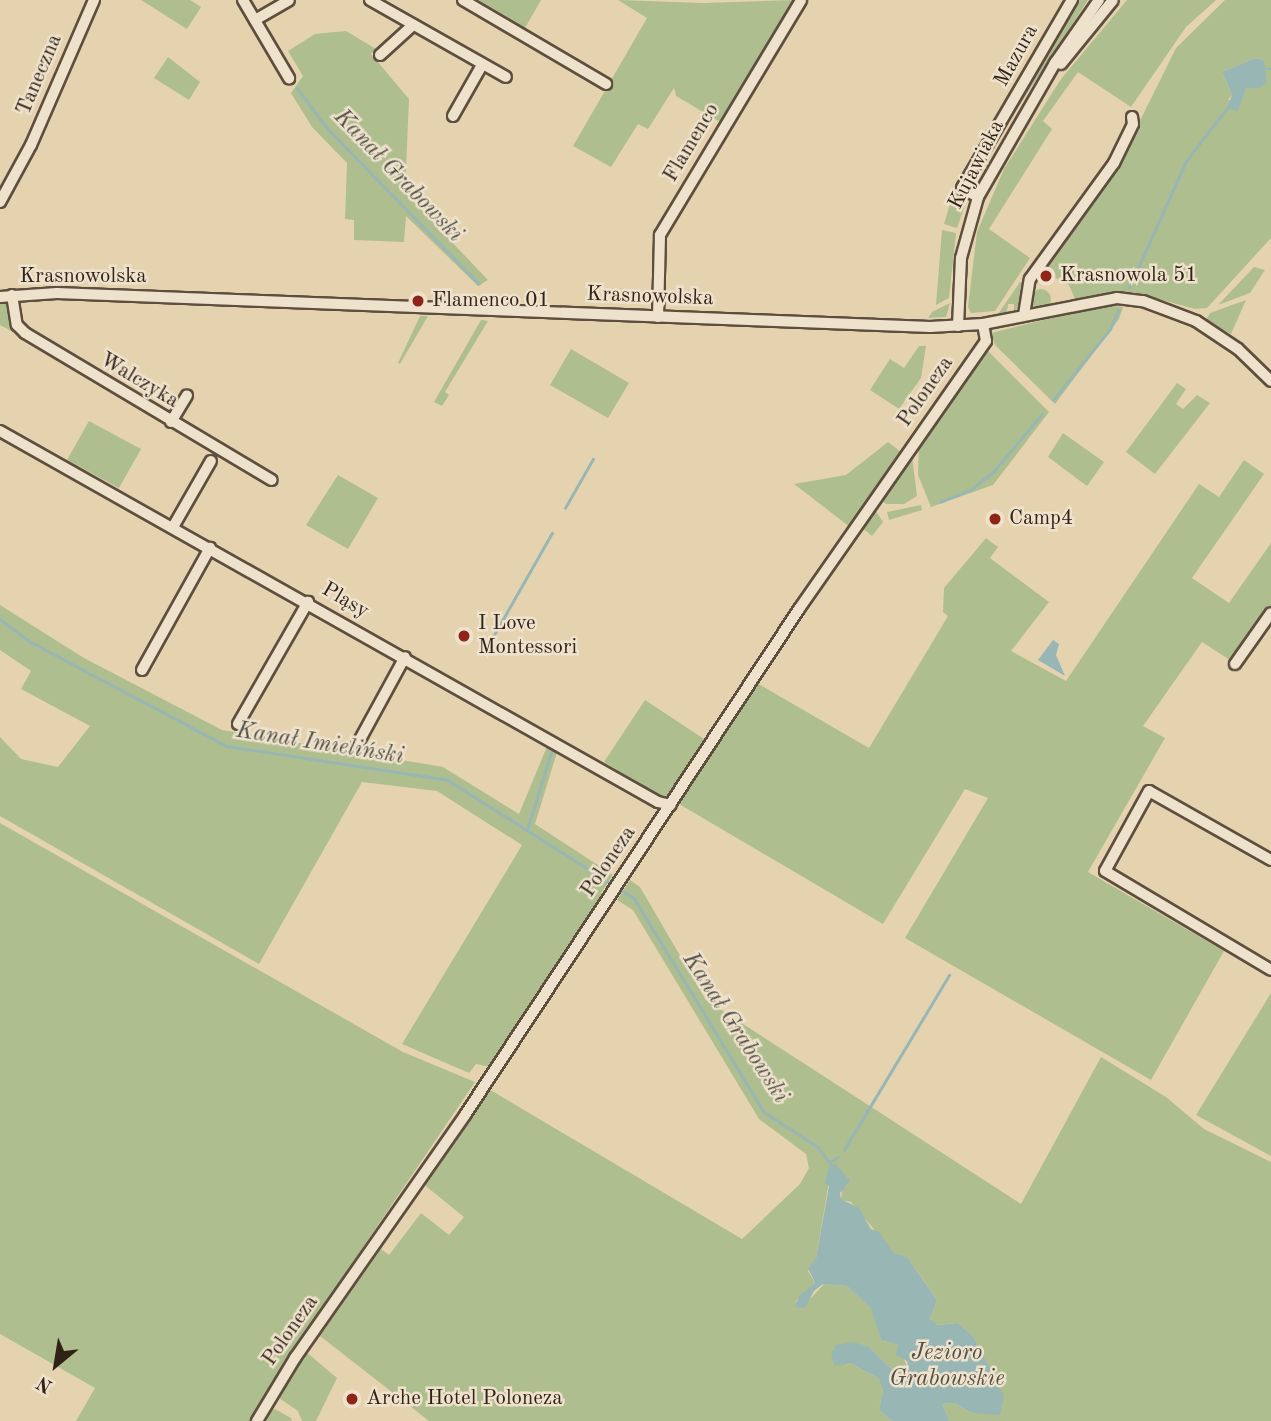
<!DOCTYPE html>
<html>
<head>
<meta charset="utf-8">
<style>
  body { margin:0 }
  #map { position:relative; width:1271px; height:1421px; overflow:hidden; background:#e5d3b0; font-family:"Old Standard TT",serif }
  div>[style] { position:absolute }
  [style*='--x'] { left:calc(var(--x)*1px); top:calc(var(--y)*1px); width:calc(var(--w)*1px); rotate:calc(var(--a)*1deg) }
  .green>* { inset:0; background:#afbe8f }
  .round { border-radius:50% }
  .water>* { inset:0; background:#98b6b3 }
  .stream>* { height:2.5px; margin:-1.25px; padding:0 1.25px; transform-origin:1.25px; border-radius:1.25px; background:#98b6b3 }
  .roads { filter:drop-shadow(2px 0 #5e4e3e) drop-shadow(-2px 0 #5e4e3e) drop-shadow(0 2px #5e4e3e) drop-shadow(0 -2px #5e4e3e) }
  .street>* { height:10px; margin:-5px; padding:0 5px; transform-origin:5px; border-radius:5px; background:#eee2cc }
  .dots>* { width:19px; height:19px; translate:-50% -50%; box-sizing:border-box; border:4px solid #eee2cc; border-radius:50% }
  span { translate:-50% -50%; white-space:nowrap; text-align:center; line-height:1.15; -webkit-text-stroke:5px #eee2cc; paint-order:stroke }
  .street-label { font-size:21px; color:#312218 }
  .poi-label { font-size:21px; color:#312218 }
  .left { translate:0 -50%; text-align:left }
  .water-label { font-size:23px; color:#504e46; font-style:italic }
  .north { position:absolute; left:21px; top:1330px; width:70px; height:70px; -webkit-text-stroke:5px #eee2cc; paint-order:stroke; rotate:210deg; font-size:19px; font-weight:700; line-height:28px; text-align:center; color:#312218 }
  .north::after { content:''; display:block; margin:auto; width:24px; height:32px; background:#312218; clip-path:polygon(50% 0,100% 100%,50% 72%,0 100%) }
</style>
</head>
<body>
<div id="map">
  <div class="green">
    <i style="clip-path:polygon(141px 0,190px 0,201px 7px,187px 29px)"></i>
    <i style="clip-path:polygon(479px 0,541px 0,525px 28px)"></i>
    <i style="clip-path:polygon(618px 0,703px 3px,796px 0,722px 123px,676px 96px,674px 88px,648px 129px,638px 124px,611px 167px,573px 146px,647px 18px)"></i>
    <i style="clip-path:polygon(1078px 0,1088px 0,1013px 115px,1012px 108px)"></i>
    <i style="clip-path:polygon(1127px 0,1216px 0,1186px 27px,1131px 107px,1078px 72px,1043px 121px,1052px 129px,989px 229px,1030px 258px,995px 311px,971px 313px,968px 307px,977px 232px,1004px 169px,1061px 79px)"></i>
    <i style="clip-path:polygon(evenodd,1225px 0,1271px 0,1271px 238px,1207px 308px,1195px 309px,1133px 292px,1075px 299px,1069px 285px,1040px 270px,1118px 165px,1176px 48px,1225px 0,1255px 58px,1264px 60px,1250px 88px,1246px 87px,1239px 101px,1228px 100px,1232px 95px,1222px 72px,1255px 58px)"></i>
    <i style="clip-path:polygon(346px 31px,376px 49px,371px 54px,409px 99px,405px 193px,488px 280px,478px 286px,406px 216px,404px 242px,354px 240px,354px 220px,345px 219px,347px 163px,312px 127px,291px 93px,303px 76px,288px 51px,315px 34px)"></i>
    <i style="clip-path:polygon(168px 57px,200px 82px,189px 100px,154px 78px)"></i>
    <i style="clip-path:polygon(954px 190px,967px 199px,957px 228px,944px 224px)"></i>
    <i style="clip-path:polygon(942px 230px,956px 233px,949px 298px,936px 305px)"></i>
    <i style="clip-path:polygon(1254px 267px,1265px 270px,1250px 293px,1218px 305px)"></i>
    <i style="clip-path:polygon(1020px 282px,1024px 282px,1018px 308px,1014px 312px,1014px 304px,1008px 304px,1007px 312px,998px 314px)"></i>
    <i class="round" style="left:1031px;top:289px;width:20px;height:20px"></i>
    <i style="clip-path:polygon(1246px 300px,1231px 334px,1206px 320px,1210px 313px)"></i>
    <i style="clip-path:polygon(6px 302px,9px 306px,13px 332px,0 325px,0 303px)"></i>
    <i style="clip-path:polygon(950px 303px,946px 317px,928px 318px,932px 312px)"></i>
    <i style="clip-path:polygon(1105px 305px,1123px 307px,1119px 319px,1055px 404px,995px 345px,991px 333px)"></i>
    <i style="clip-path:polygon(420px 316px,428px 316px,400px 364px,398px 363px)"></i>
    <i style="clip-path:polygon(481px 320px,488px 321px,445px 392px,449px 395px,442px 406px,434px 402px)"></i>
    <i style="clip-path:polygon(919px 346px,926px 346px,921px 378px,899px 409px,870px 390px,890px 359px,904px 368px)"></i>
    <i style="clip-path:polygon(571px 349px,629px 383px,608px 418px,550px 385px)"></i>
    <i style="clip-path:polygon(988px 351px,1049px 412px,993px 485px,931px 507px,918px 475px,919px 445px)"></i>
    <i style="clip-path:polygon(1177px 383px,1186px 389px,1176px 404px,1183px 409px,1197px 395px,1210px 403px,1155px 474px,1126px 452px)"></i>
    <i style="clip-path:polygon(89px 421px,141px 449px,119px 488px,67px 460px)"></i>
    <i style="clip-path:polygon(1063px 433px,1104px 462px,1087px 486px,1048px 457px)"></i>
    <i style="clip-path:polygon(888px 442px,901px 452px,850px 527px,794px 484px,846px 475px)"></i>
    <i style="clip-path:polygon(912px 456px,917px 496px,904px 504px,886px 504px,881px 500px)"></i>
    <i style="clip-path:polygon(1244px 460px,1264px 474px,1192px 578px,1229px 603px,1271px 543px,1271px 608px,1233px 662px,1202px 642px,1143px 726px,1165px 738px,1088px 872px,1224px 951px,1151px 1080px,905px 938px,988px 798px,965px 789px,883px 924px,679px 804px,757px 683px,869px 748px,948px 616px,943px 612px,944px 588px,986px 538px,998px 547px,990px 558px,1049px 602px,1011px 651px,1066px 681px,1199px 484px,1219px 497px)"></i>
    <i style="clip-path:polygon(338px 475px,378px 498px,348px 549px,306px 525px)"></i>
    <i style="clip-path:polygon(921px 505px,922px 510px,889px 520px,887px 512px)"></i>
    <i style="clip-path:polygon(874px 508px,883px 522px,872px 536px,861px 527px)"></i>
    <i style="clip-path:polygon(0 605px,84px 658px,222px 730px,443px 767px,519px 814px,548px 744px,558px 749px,535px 824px,613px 875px,601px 893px,605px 896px,491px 1067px,476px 1064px,469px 1073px,402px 1044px,522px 845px,437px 791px,362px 782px,259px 964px,0 816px,0 737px,21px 759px,58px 767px,90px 726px,21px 689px,31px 671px,0 650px)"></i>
    <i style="clip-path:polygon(645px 700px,707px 741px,672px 793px,663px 798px,604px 762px)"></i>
    <i style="clip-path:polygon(0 823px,403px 1052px,475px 1082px,296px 1346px,251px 1421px,76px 1421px,95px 1388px,0 1334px)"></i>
    <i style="clip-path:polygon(630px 880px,640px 887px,706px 1000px,1021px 1204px,1101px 1057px,1166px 1097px,1204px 1129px,1271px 1162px,1271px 1421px,950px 1421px,942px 1404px,954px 1403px,972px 1413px,988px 1366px,973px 1336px,958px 1323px,936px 1325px,930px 1319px,937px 1300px,915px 1268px,906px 1257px,894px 1253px,851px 1202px,841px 1200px,842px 1189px,830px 1176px,816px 1258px,808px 1271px,815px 1283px,795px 1302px,811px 1298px,824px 1284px,847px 1286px,872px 1308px,881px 1340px,898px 1345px,909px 1371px,904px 1376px,897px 1374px,869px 1347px,843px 1368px,850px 1363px,878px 1378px,883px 1390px,879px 1410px,892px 1421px,429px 1421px,320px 1336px,381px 1249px,389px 1255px,421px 1213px,449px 1235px,464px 1217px,422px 1183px,487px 1088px,742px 1239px,800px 1184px,809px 1168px,806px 1154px,759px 1119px,633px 910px,617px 900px)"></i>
    <i style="clip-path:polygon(1271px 993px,1271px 1156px,1196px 1115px)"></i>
    <i style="clip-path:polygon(305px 1351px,337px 1378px,316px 1421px,302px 1421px,298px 1411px,276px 1396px)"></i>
    <i style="clip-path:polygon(275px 1409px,291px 1418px,292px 1421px,263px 1421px,268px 1411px)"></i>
  </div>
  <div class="water">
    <i style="clip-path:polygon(1255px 58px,1264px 60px,1267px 82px,1259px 88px,1246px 88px,1238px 111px,1227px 108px,1232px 95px,1222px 72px)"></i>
    <i style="clip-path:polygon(1053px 640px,1059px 644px,1056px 655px,1065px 676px,1038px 660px)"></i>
    <i style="clip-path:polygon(836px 1164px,850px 1181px,840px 1193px,841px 1199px,859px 1208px,871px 1229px,879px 1232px,894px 1253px,907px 1257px,937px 1300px,930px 1319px,937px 1325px,958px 1323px,973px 1336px,1004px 1396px,1000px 1415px,972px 1413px,954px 1403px,942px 1404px,950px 1421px,892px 1421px,879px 1410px,883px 1390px,878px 1378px,850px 1363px,835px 1366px,831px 1354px,836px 1345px,853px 1342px,869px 1347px,897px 1374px,904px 1376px,909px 1371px,907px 1361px,896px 1355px,898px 1345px,881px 1340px,871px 1308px,847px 1286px,823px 1284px,814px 1291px,805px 1308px,795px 1307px,799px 1296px,815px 1283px,808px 1268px,816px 1258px,829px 1186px,825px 1183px,829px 1167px)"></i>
  </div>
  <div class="stream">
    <i style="--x:1266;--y:69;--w:5;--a:0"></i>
    <i style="--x:297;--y:88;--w:51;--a:52.9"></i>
    <i style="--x:328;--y:129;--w:216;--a:45.7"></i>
    <i style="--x:1129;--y:288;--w:139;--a:-65.8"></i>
    <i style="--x:1186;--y:161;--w:67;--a:-52.3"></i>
    <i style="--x:1053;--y:400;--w:91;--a:-51.2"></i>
    <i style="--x:1110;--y:329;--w:20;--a:-66"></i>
    <i style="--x:940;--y:502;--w:32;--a:-22"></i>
    <i style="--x:970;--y:490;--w:29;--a:-38"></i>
    <i style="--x:993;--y:472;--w:75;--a:-49.9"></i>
    <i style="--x:565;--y:508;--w:56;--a:-60.3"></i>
    <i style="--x:0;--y:619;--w:39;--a:37"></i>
    <i style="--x:31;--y:642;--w:222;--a:28"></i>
    <i style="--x:227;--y:746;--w:224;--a:8.7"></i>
    <i style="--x:448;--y:780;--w:194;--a:32.4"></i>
    <i style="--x:494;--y:635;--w:117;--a:-60.4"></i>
    <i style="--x:527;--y:830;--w:85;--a:-72.8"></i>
    <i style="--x:618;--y:888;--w:19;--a:32"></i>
    <i style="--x:634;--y:898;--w:250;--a:58.7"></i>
    <i style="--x:764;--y:1112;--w:64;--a:32.9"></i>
    <i style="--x:818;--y:1147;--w:26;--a:53"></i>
    <i style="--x:844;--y:1150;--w:204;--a:-59"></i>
    <i style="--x:831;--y:1161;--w:8;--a:-30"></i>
  </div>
  <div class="roads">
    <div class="street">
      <i style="--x:243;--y:0;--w:91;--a:59.5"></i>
      <i style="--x:370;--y:0;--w:156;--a:29.5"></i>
      <i style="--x:463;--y:0;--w:166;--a:30.4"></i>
      <i style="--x:255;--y:20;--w:39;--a:-30"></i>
      <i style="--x:380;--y:55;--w:45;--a:-42.3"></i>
      <i style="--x:1061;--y:64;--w:82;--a:-50.9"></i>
      <i style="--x:453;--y:116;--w:59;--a:-60.4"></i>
      <i style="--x:978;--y:197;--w:18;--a:-151"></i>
      <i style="--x:962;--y:188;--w:218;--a:-59.7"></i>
      <i style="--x:0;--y:202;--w:65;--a:-61.5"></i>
      <i style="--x:31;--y:145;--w:158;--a:-66.5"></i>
      <i style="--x:12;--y:295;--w:30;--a:81"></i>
      <i style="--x:17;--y:325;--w:11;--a:45"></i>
      <i style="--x:25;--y:333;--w:287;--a:30.8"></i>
      <i style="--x:0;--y:297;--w:57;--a:-4"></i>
      <i style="--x:57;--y:293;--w:874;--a:2.23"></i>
      <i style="--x:930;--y:327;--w:53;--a:-3.2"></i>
      <i style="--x:983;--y:324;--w:136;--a:-11"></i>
      <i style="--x:1117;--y:298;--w:26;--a:7"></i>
      <i style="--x:1143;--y:301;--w:57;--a:20.7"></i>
      <i style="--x:1196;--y:321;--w:50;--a:33.7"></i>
      <i style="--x:1238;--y:349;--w:46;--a:44.1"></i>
      <i style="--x:1024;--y:315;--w:36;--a:-81"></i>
      <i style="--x:1030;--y:279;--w:143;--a:-54.1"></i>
      <i style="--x:1114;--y:163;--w:43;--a:-64"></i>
      <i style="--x:1133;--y:124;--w:7;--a:-98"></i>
      <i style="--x:658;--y:317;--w:82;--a:-88.6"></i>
      <i style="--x:660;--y:235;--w:274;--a:-59"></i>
      <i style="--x:958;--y:326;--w:68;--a:-87.5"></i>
      <i style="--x:961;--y:258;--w:63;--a:-74.4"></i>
      <i style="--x:978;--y:197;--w:155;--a:-60.1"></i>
      <i style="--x:1055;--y:63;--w:77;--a:-55.1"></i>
      <i style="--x:171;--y:422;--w:31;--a:-59"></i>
      <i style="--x:0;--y:431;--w:755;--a:29.42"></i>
      <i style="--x:658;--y:802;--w:13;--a:13"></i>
      <i style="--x:173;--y:527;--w:76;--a:-60.1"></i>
      <i style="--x:1235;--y:664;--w:62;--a:-54.8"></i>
      <i style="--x:142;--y:670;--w:140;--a:-60.9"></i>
      <i style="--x:238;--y:724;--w:141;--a:-60.2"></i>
      <i style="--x:357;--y:745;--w:100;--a:-61.4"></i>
      <i style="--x:1271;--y:860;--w:140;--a:-150.5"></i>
      <i style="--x:1149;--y:791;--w:91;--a:118.8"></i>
      <i style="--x:1105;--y:871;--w:193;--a:30.8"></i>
      <i style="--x:257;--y:1421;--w:74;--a:-58.9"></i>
      <i style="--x:295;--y:1358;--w:297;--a:-55"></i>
      <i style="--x:465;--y:1115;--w:606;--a:-56.57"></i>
      <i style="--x:799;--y:609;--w:327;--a:-55.1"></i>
      <i style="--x:986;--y:341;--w:17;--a:-100"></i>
    </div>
  </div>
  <div class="dots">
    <i style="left:1046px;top:276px;background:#8f2418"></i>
    <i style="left:418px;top:301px;background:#8f2418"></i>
    <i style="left:995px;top:519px;background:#8f2418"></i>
    <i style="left:464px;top:636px;background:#8f2418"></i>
    <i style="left:352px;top:1399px;background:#8f2418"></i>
  </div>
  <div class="street-label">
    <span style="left:1017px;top:56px;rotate:-61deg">Mazura</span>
    <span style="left:40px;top:75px;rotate:-67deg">Taneczna</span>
    <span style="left:692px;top:143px;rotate:-59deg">Flamenco</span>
    <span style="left:977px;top:165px;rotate:-63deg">Kujawiaka</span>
    <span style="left:83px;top:277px">Krasnowolska</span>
    <span style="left:650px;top:297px;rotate:2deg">Krasnowolska</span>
    <span style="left:139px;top:381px;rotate:31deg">Walczyka</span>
    <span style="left:926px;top:392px;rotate:-55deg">Poloneza</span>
    <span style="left:345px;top:601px;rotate:30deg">Pląsy</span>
    <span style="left:609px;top:862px;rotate:-56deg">Poloneza</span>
    <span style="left:291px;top:1331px;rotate:-55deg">Poloneza</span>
  </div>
  <div class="poi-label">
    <span class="left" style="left:1060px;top:276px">Krasnowola 51</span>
    <span class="left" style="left:432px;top:301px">Flamenco 01</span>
    <span class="left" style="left:1009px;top:519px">Camp4</span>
    <span class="left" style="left:478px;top:636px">I Love<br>Montessori</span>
    <span class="left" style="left:366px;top:1399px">Arche Hotel Poloneza</span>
  </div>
  <div class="water-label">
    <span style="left:398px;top:176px;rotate:46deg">Kanał Grabowski</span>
    <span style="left:320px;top:744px;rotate:9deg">Kanał Imieliński</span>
    <span style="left:735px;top:1028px;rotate:57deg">Kanał Grabowski</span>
    <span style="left:947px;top:1366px">Jezioro<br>Grabowskie</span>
  </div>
  <div class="north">N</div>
</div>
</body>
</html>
